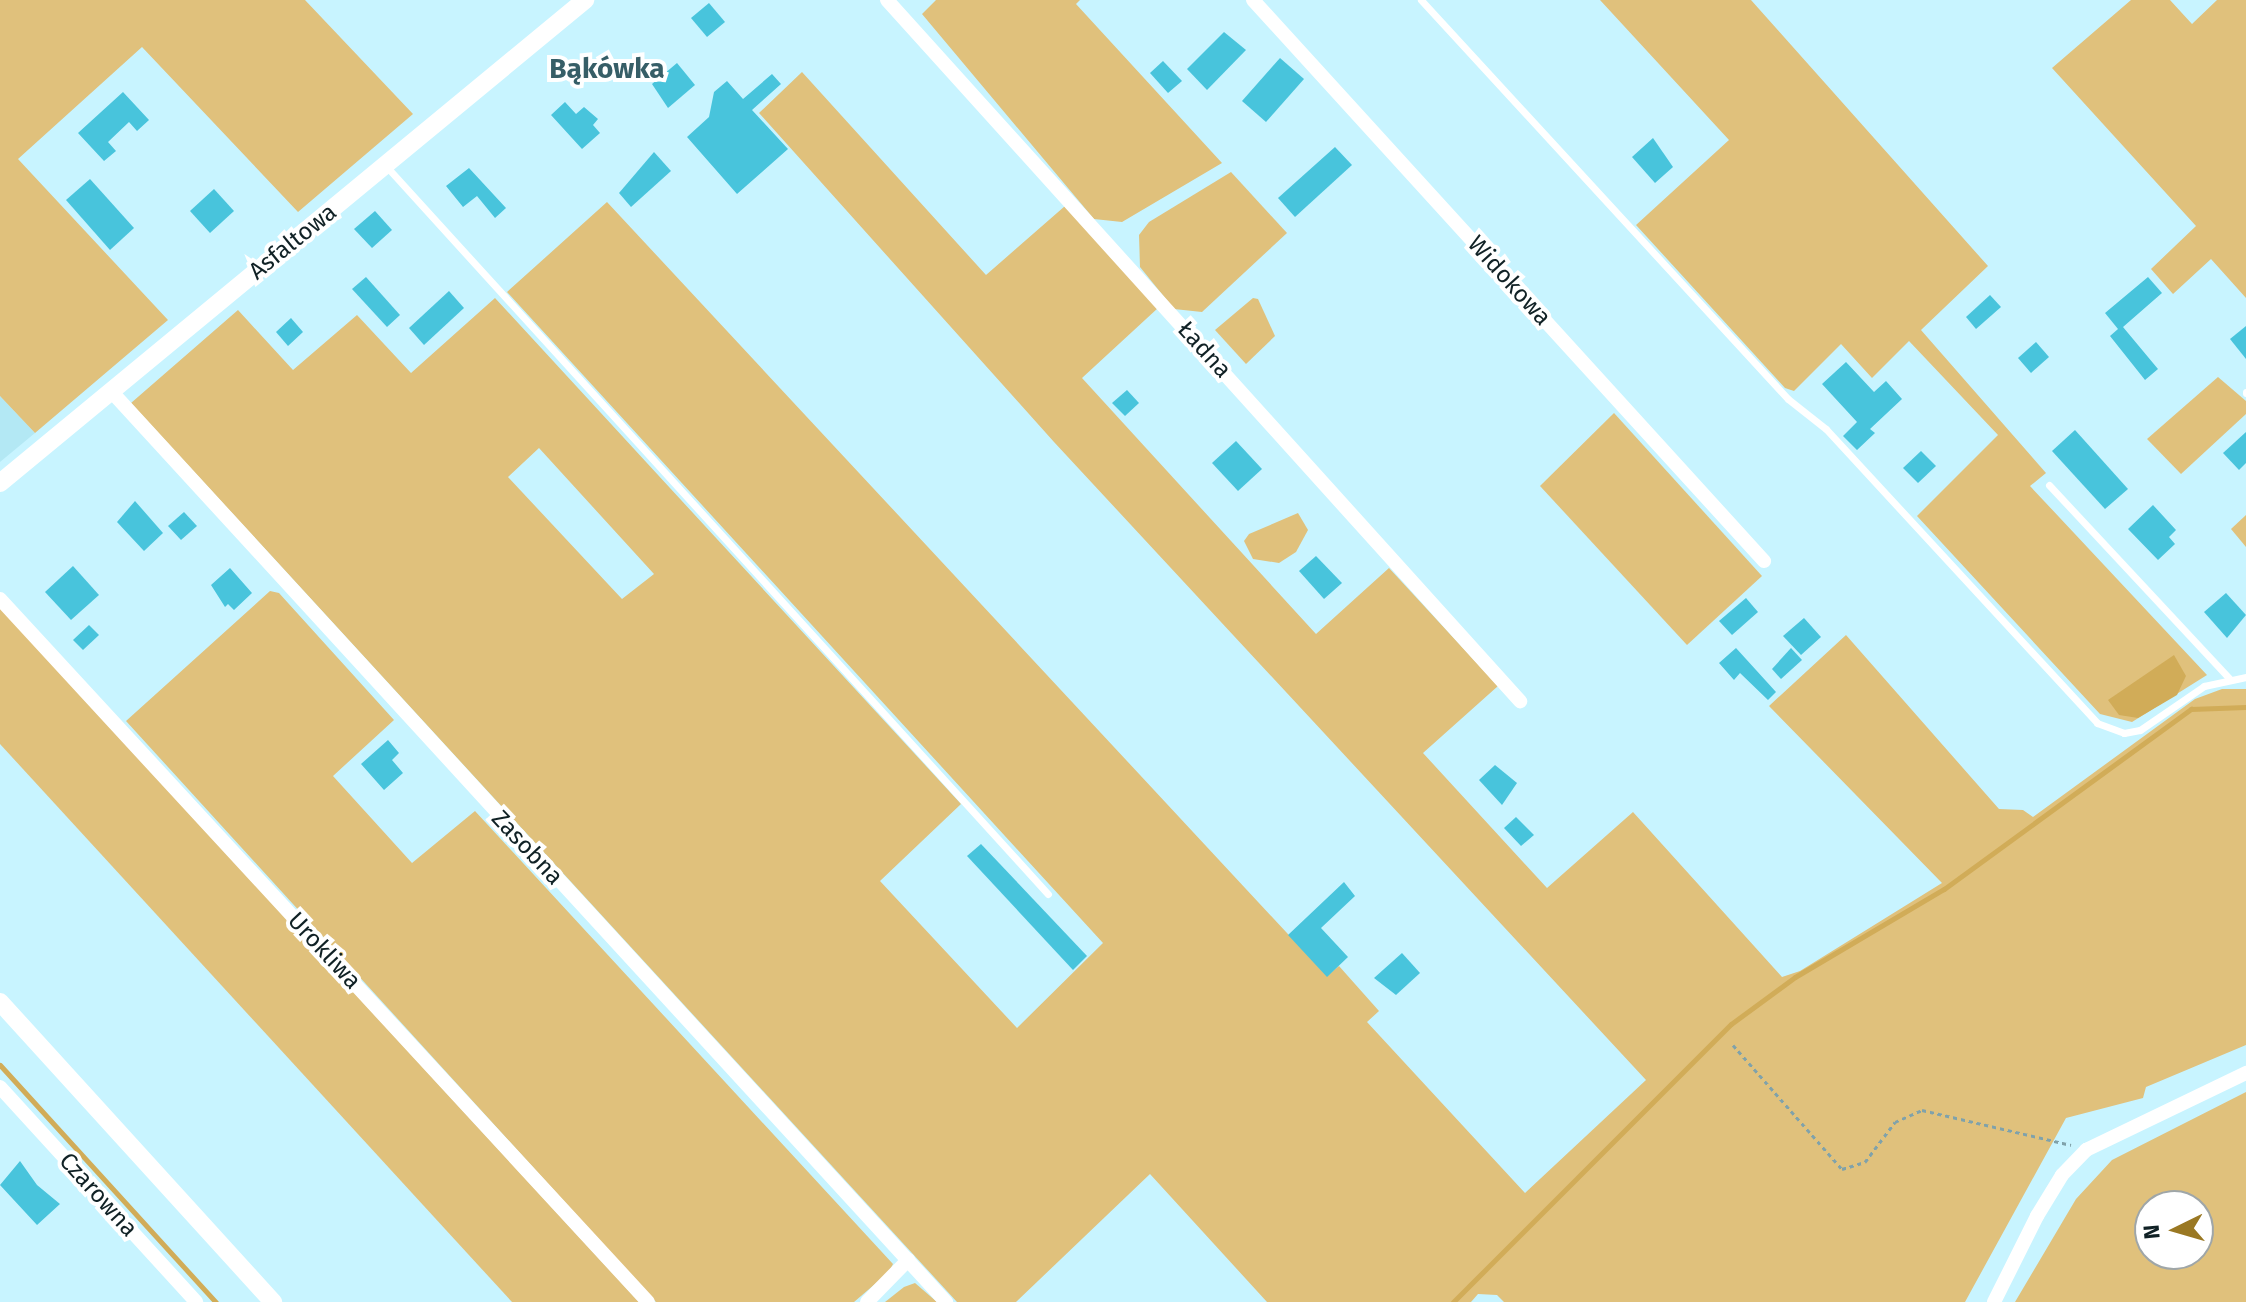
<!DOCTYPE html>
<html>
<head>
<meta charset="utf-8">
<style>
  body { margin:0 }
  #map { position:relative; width:2246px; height:1302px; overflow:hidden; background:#c8f4ff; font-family:"Fira Sans",sans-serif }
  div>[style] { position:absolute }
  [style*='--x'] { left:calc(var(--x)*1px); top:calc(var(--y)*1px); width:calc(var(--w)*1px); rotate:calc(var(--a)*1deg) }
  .built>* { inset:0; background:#b3e8f4 }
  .green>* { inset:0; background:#e0c17c }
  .water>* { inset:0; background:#d1ac58 }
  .stream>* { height:5px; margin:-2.5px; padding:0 2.5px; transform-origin:2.5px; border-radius:2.5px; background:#d1ac58 }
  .building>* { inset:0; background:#48c4dc }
  .path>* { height:3px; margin-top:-1.5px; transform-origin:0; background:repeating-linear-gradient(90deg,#80a2aa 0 4px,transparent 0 8px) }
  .service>* { height:7px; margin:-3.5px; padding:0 3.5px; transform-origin:3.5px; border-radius:3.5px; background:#fff }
  .minor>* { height:14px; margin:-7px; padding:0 7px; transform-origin:7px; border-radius:7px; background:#fff }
  .tertiary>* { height:18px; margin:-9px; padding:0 9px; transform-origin:9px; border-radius:9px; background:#fff }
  span { translate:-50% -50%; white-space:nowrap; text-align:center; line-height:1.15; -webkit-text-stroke:8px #fff; paint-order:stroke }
  .street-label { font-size:24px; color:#102125 }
  .quarter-label { font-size:28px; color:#365e67; font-weight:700 }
  .north { position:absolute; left:2134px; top:1190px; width:80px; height:80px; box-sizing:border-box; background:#fff; border:2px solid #9fa6a8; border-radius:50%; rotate:265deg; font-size:22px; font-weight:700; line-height:32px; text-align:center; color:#102125 }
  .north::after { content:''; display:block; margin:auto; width:28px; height:36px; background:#9a7823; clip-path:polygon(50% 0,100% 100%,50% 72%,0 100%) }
</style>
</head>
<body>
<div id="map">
  <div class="built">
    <i style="clip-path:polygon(0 396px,35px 433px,0 462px)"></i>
  </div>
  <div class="green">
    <i style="clip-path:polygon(0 0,305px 0,413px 114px,298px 212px,142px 47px,18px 159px,168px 320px,35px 433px,0 396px)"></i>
    <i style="clip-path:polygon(936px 0,1080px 0,1076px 4px,1222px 163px,1122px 222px,1094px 219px,922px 14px)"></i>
    <i style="clip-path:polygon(1600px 0,1751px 0,1988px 266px,1921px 330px,2046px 473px,2030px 486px,2207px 675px,2132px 722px,2100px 714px,1917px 516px,1998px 435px,1909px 341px,1872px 378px,1841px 344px,1794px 391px,1785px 388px,1636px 225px,1729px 140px)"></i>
    <i style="clip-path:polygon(2131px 0,2170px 0,2192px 24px,2217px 0,2246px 0,2246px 298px,2211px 259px,2173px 294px,2151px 269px,2196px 226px,2052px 68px)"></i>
    <i style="clip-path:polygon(evenodd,802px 72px,986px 275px,1065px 206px,1158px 308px,1082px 378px,1316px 634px,1389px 568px,1498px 686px,1423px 753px,1547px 888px,1633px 812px,1782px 977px,1800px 971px,1942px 883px,1769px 706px,1846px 635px,1999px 809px,2023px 810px,2033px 817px,2195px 699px,2222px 689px,2246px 689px,2246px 1045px,2146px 1087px,2143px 1098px,2066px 1118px,1965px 1302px,1504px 1302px,1497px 1295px,1478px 1294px,1471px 1302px,1267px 1302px,1150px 1174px,1016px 1302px,957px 1302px,131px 403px,238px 310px,293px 370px,357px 315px,411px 373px,495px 298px,961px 804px,880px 881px,1017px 1028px,1103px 943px,507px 292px,607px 202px,1327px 976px,1339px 966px,1379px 1011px,1367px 1022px,1525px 1193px,1646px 1080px,1054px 442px,759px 113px,802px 72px,539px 448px,654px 574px,622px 599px,508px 477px,539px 448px)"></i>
    <i style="clip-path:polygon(1231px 172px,1287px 233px,1202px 312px,1174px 309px,1140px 267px,1139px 235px,1149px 222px)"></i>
    <i style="clip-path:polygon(1253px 298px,1258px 299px,1275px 336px,1246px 364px,1215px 330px)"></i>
    <i style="clip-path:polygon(2218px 377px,2246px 401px,2246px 414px,2181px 474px,2147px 439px)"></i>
    <i style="clip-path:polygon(1614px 413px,1762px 576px,1687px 645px,1540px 486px)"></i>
    <i style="clip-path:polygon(1298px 513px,1308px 530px,1296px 552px,1279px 563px,1253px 559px,1244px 541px,1249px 534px)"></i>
    <i style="clip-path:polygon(2246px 515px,2246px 547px,2231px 529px)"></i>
    <i style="clip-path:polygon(270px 591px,279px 593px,394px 720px,333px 776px,412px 863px,475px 811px,893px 1264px,889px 1272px,854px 1302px,656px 1302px,126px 721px)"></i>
    <i style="clip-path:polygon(0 608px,639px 1302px,512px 1302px,0 744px)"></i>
    <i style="clip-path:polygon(evenodd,2246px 1092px,2246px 1302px,2015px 1302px,2076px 1199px,2112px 1160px,2246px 1092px,2198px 1206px,2198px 1254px,2150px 1254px,2150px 1206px,2198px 1206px)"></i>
    <i style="clip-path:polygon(915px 1283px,937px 1302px,885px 1302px,904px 1287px)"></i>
  </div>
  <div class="water">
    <i style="clip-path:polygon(2174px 655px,2186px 676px,2177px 695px,2138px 718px,2119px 715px,2108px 700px)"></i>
  </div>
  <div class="stream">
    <i style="--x:0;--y:1065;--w:321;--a:47.7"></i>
    <i style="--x:1453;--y:1302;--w:393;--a:-45"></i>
    <i style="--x:1731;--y:1024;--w:79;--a:-36.3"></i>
    <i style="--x:1795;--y:977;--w:173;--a:-30.6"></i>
    <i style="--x:1944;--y:889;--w:306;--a:-36.1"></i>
    <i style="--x:2191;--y:709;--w:55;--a:-2.1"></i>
  </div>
  <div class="building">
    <i style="clip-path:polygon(709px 3px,725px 22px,707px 37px,691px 18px)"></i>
    <i style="clip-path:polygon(1224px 32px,1246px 50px,1207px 90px,1187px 69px)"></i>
    <i style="clip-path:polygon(1280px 58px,1304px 79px,1266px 122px,1242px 101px)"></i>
    <i style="clip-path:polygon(1163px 61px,1182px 81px,1168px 93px,1150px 73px)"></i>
    <i style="clip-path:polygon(677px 63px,695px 85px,668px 108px,652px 84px)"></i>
    <i style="clip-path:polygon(772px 74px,781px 84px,752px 110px,788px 149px,737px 194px,687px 137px,709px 117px,714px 92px,727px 81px,743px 99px)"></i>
    <i style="clip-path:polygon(123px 92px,149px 120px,137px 131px,129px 122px,108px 142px,116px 151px,104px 161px,78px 133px)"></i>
    <i style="clip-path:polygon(565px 102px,576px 114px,584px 107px,598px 119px,593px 125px,600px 133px,582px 149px,551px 115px)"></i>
    <i style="clip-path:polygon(1653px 138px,1673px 167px,1655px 183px,1632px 157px)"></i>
    <i style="clip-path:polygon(1335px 147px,1352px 165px,1295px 217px,1278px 198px)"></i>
    <i style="clip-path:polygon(654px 152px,671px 171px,631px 207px,619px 193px)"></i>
    <i style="clip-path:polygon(469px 168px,506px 208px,495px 218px,477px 196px,463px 207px,446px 186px)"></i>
    <i style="clip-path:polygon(90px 179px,134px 228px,110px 250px,66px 200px)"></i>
    <i style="clip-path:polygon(214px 189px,234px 211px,210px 233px,190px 211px)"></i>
    <i style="clip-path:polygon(375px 211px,392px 230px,372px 248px,354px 229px)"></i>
    <i style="clip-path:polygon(366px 277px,400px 315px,387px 327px,352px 289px)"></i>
    <i style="clip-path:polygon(2148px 277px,2162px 293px,2123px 327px,2158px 369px,2145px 380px,2110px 336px,2118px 329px,2105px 313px)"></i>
    <i style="clip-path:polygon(449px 291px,464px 308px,424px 345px,409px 328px)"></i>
    <i style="clip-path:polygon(1990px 295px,2001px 307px,1976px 329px,1966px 317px)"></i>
    <i style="clip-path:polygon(291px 318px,303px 332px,288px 346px,276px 332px)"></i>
    <i style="clip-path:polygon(2246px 326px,2246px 359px,2230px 339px)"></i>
    <i style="clip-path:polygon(2036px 342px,2049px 357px,2031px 373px,2018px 358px)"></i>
    <i style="clip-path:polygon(1846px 362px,1874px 392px,1886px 381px,1902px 399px,1870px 429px,1875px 433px,1857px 450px,1843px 436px,1857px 422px,1822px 384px)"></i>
    <i style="clip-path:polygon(1127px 390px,1139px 403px,1125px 416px,1112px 403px)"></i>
    <i style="clip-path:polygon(2075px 430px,2128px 489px,2105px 509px,2052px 451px)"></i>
    <i style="clip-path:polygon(2246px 432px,2246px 463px,2239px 470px,2223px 453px)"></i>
    <i style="clip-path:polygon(1236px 441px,1262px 469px,1238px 491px,1212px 463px)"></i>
    <i style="clip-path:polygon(1921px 451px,1936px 466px,1918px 483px,1903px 468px)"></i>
    <i style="clip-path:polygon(135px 501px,163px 533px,144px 551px,117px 522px)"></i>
    <i style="clip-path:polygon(2153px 505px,2176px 530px,2169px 537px,2175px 544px,2158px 560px,2128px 529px)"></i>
    <i style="clip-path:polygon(184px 512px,197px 526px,181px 540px,168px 526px)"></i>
    <i style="clip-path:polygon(1316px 556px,1342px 583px,1324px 599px,1299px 571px)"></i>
    <i style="clip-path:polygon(73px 566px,99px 595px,71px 620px,45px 592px)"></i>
    <i style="clip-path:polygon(230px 568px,252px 593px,234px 610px,228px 604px,225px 607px,211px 585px)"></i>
    <i style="clip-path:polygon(2226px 593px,2246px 615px,2227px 638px,2204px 612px)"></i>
    <i style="clip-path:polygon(1746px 598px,1758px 612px,1732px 635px,1719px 621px)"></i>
    <i style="clip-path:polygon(1804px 618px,1821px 637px,1801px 655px,1783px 636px)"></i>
    <i style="clip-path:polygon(89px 625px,99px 635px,83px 650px,73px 640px)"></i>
    <i style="clip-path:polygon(1736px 648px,1776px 692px,1768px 700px,1740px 673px,1734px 680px,1719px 663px)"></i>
    <i style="clip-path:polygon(1791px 648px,1802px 660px,1781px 679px,1772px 669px)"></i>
    <i style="clip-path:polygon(388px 740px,399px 753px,392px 760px,403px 773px,384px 790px,361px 764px)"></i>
    <i style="clip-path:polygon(1495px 765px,1517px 783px,1502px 805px,1479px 780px)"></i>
    <i style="clip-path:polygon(1516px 817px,1534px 835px,1521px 846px,1504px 828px)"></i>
    <i style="clip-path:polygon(981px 844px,1087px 956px,1073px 970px,967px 856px)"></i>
    <i style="clip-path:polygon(1344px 882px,1355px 896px,1321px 928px,1348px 957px,1327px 977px,1288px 935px)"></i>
    <i style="clip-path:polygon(1402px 953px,1420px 973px,1396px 995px,1374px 978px)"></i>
    <i style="clip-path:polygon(20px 1161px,37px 1185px,60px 1204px,37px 1225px,0 1185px)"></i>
  </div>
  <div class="path">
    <i style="--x:1733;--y:1045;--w:165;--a:48.7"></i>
    <i style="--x:1842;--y:1169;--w:24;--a:-17"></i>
    <i style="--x:1865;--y:1162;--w:50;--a:-53.1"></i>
    <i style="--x:1895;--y:1122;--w:30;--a:-24"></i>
    <i style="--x:1922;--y:1110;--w:153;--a:13.2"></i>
  </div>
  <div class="service">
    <i style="--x:1421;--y:0;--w:542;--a:47.39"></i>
    <i style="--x:1788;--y:399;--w:48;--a:38.3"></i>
    <i style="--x:1826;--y:429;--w:400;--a:47.3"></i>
    <i style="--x:2097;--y:723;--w:29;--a:20"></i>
    <i style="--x:2124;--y:733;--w:16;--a:-11"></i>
    <i style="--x:2140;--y:730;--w:78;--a:-34.5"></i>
    <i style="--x:2204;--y:686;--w:43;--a:-12.1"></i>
    <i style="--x:386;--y:166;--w:984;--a:47.72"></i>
    <i style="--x:2246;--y:392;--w:1;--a:90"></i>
    <i style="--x:2049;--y:485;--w:264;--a:47"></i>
  </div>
  <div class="minor">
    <i style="--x:887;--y:0;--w:945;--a:47.92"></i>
    <i style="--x:1253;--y:0;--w:759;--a:47.67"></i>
    <i style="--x:111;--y:391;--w:1236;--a:47.49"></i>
    <i style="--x:0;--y:599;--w:956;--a:47.33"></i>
    <i style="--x:0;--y:1087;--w:291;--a:47.6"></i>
    <i style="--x:867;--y:1302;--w:59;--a:-45.7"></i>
    <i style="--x:1994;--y:1302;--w:96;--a:-63.4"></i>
    <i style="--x:2037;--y:1216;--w:48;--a:-58.6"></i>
    <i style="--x:2062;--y:1175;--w:35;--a:-46"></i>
    <i style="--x:2086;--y:1150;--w:178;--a:-25.7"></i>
  </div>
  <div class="tertiary">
    <i style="--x:0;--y:483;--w:759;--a:-39.54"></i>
    <i style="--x:0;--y:1002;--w:406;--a:47.7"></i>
  </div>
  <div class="street-label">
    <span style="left:293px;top:242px;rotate:-39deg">Asfaltowa</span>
    <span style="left:1509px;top:281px;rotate:48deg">Widokowa</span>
    <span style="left:1204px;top:350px;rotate:48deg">Ładna</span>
    <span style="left:527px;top:848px;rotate:47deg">Zasobna</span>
    <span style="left:324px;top:951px;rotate:47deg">Urokliwa</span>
    <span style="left:98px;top:1195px;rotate:48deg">Czarowna</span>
  </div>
  <div class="quarter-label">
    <span style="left:607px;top:69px">Bąkówka</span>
  </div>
  <div class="north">N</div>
</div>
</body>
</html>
